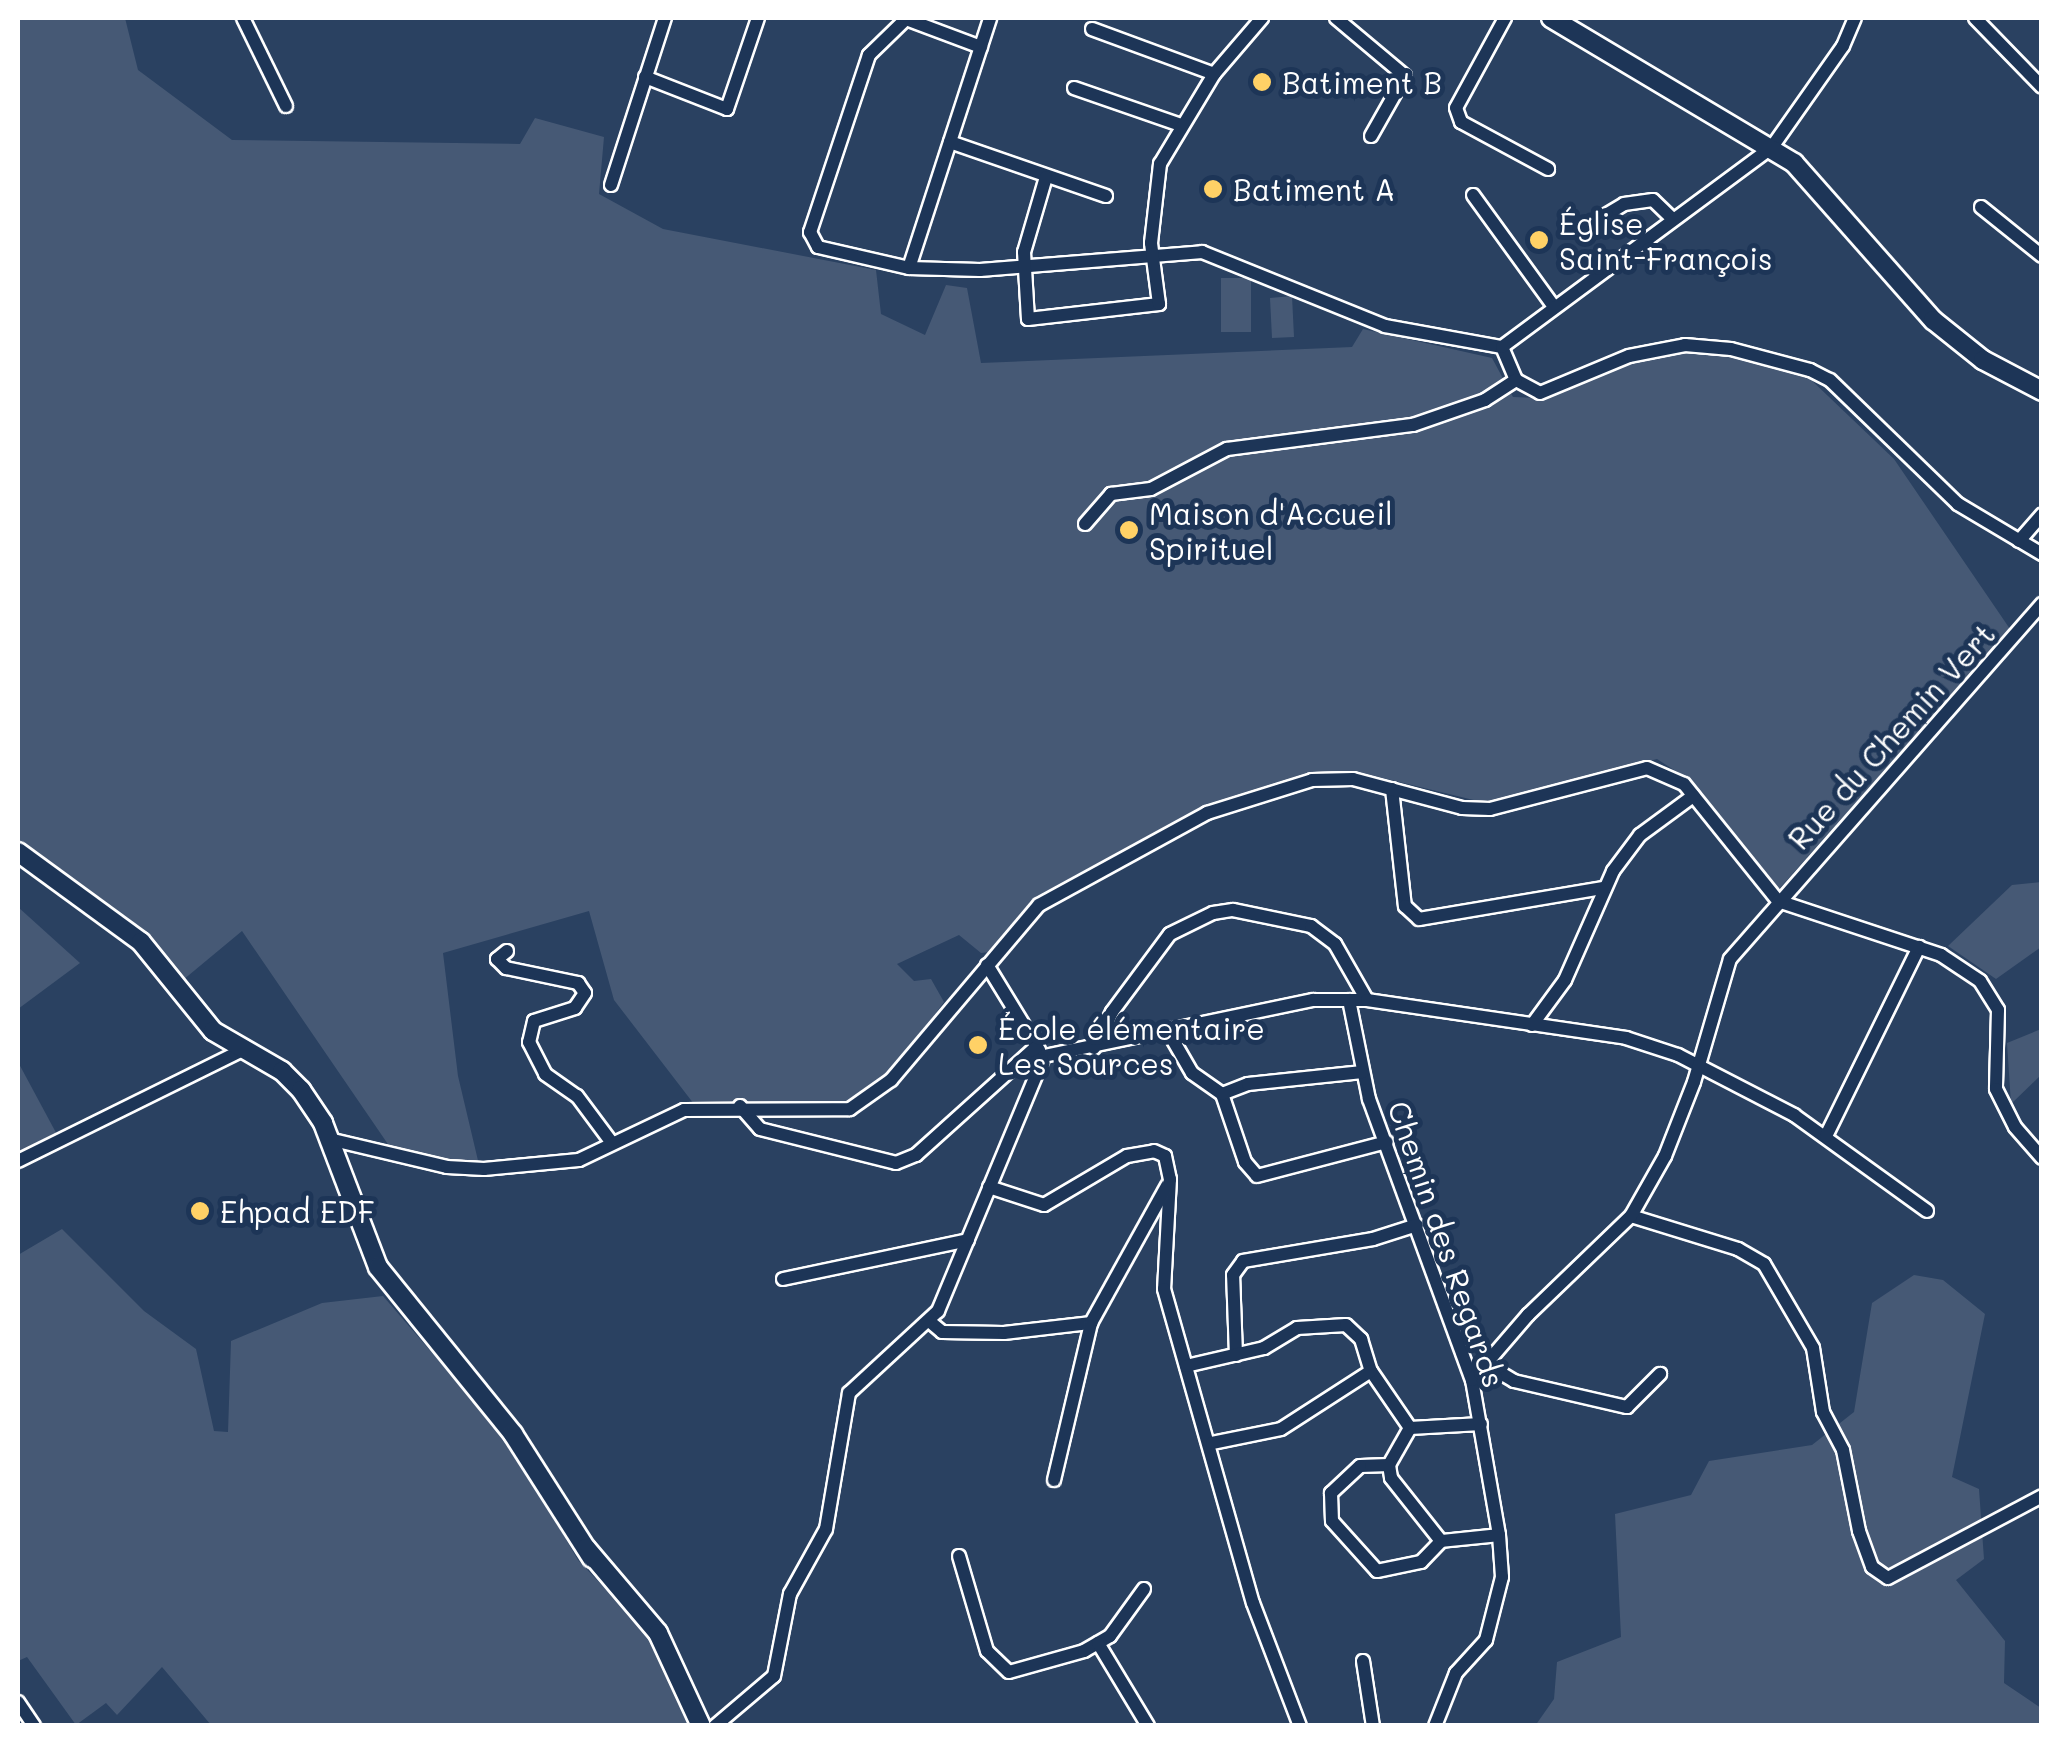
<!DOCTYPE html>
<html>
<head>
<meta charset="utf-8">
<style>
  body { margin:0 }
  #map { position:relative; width:2059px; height:1743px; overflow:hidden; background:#2a4161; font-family:Mali,sans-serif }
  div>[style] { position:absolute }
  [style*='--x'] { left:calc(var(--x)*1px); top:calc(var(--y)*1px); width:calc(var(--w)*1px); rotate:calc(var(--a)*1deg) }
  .green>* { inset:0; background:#465975 }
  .roads { filter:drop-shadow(2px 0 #fff) drop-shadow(-2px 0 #fff) drop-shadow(0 2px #fff) drop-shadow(0 -2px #fff) }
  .street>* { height:12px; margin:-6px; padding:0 6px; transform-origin:6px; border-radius:6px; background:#1d3557 }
  .secondary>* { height:18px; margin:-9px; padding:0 9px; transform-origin:9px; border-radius:9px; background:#1d3557 }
  .dots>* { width:28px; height:28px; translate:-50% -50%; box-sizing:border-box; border:5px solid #1d3557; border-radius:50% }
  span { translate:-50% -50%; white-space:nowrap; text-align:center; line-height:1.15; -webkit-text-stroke:10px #1d3557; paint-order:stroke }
  .poi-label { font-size:30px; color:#fff }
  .left { translate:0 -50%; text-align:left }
  .street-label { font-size:30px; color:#fff }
  .frame { position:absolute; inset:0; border:20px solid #fff; pointer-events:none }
</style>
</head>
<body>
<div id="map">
  <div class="green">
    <i style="clip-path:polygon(18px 18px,125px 18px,138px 70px,232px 140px,520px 144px,535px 118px,604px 137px,599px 194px,663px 229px,876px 270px,881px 314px,925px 335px,946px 285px,967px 288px,981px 363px,1352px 347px,1363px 329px,1492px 358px,1513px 397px,1540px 398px,1633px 362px,1705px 349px,1806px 375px,1894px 459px,2010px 629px,1777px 891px,1694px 783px,1657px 759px,1486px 803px,1358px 772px,1309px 775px,1191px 813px,1035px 897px,990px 952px,981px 953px,959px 935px,897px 964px,914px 981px,931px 979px,944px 1002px,887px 1078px,840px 1111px,697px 1108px,614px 1000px,589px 911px,443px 953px,458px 1076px,480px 1169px,394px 1153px,242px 931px,177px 985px,160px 961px,18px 852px)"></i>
    <i style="clip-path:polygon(1221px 278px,1251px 278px,1251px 332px,1221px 332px)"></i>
    <i style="clip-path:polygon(1292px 296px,1294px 337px,1272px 338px,1270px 298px)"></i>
    <i style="clip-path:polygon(2041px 882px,2041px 947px,1996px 979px,1948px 946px,2012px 885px)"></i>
    <i style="clip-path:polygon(18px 907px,80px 963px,18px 1009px)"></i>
    <i style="clip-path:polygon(2041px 1029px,2041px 1075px,2011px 1104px,2007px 1043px)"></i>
    <i style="clip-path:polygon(18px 1062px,61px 1142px,18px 1161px)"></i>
    <i style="clip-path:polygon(62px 1229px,144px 1311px,196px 1349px,214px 1431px,228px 1432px,231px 1341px,322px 1303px,383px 1296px,509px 1442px,578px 1560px,655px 1641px,693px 1725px,211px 1725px,162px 1667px,117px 1715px,106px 1703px,76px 1725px,27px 1657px,18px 1661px,18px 1255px)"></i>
    <i style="clip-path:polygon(1914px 1275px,1943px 1280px,1985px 1314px,1952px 1477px,1979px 1489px,1984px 1559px,1956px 1580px,2005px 1641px,2004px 1683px,2041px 1708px,2041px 1725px,1535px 1726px,1554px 1699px,1557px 1662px,1621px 1637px,1615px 1514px,1691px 1495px,1709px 1461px,1812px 1445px,1854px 1412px,1872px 1303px)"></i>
  </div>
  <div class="roads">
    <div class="street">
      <i style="--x:243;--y:18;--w:98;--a:64"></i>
      <i style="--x:1336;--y:18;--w:90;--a:40"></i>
      <i style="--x:1405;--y:76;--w:69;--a:119.5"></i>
      <i style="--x:1505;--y:18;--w:102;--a:118.6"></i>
      <i style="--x:1456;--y:108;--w:15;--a:70"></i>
      <i style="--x:1461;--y:122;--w:99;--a:28.4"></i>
      <i style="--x:1975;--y:18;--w:96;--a:45.8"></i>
      <i style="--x:906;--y:19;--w:52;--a:135.8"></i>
      <i style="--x:869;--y:55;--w:187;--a:108.4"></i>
      <i style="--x:810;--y:232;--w:17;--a:62"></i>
      <i style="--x:818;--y:247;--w:93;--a:13"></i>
      <i style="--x:909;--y:268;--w:71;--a:1.6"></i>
      <i style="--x:980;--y:270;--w:223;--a:-4.6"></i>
      <i style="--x:1202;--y:252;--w:197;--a:22"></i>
      <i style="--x:1385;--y:326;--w:119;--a:10.2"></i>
      <i style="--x:906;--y:19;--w:80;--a:20.5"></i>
      <i style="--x:1092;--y:29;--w:130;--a:20.2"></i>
      <i style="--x:645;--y:77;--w:88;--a:21.3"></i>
      <i style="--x:727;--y:109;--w:96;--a:-71.2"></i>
      <i style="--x:1074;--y:88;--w:113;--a:19.1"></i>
      <i style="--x:950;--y:142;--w:165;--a:19.1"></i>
      <i style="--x:1046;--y:177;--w:78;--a:106.3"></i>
      <i style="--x:1024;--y:252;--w:67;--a:86.6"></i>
      <i style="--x:1028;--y:319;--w:132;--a:-6.5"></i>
      <i style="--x:1159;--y:304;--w:62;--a:-97.5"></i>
      <i style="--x:1151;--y:243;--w:80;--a:-83.5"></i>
      <i style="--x:1160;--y:164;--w:105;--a:-59"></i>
      <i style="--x:1214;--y:74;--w:74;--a:-49.4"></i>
      <i style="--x:611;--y:185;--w:176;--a:-72.1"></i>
      <i style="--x:1473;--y:195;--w:135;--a:54.1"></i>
      <i style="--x:1981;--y:207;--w:78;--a:38.8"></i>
      <i style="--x:1606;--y:215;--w:21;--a:-31"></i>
      <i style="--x:1624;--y:204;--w:29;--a:-8"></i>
      <i style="--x:1653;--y:200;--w:28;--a:44"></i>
      <i style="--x:909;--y:268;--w:263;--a:-72"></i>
      <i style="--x:1502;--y:347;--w:36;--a:67"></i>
      <i style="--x:1516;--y:380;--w:27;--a:28"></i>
      <i style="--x:1540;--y:393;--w:96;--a:-22.6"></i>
      <i style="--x:1629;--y:356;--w:57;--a:-11.1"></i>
      <i style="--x:1685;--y:345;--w:46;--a:5"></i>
      <i style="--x:1731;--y:349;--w:82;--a:14.9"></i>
      <i style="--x:1810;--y:370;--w:22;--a:27"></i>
      <i style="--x:1830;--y:380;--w:178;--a:44.1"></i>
      <i style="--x:1958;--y:504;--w:98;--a:30.8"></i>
      <i style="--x:1502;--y:347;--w:336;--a:-36.5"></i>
      <i style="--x:1772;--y:147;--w:123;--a:-54.9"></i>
      <i style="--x:1843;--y:46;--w:30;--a:-67"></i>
      <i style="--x:1085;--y:524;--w:40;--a:-49"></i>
      <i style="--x:1111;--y:494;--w:40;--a:-7.1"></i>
      <i style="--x:1151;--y:489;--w:86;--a:-27.8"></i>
      <i style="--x:1227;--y:449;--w:188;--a:-7.4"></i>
      <i style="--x:1413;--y:425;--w:76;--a:-19.1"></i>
      <i style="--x:1485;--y:400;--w:37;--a:-33"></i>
      <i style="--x:2019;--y:541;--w:35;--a:-49"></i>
      <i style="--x:1392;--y:789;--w:118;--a:83.7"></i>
      <i style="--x:1405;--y:906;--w:19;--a:43"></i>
      <i style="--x:1419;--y:919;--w:187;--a:-9.6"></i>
      <i style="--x:507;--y:951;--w:13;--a:141"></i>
      <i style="--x:497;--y:959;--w:13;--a:45"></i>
      <i style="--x:506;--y:968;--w:74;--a:11.8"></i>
      <i style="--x:578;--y:983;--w:12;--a:55"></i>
      <i style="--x:585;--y:993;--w:18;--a:124"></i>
      <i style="--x:575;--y:1008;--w:43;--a:162.4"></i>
      <i style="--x:534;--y:1021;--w:22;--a:103"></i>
      <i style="--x:529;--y:1042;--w:36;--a:63"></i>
      <i style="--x:545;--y:1074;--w:39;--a:35"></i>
      <i style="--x:577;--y:1096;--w:59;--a:53.3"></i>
      <i style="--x:987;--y:965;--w:100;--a:58.5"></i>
      <i style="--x:1349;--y:1000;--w:101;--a:78.6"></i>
      <i style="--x:1369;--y:1099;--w:299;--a:69.9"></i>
      <i style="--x:1472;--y:1380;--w:157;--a:80.1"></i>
      <i style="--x:1499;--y:1535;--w:42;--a:85.9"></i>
      <i style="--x:1502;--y:1577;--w:65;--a:104.3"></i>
      <i style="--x:1486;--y:1640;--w:45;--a:132.3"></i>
      <i style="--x:1456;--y:1673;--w:57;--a:111.6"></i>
      <i style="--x:1532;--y:1025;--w:56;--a:-53.7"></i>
      <i style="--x:1565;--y:980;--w:119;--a:-66.2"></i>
      <i style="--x:1613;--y:871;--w:45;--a:-53.1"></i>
      <i style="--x:1640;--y:835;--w:66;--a:-36.3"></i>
      <i style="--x:1166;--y:1028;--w:52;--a:60"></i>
      <i style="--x:1192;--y:1073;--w:37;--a:35"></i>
      <i style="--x:1222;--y:1094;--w:72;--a:71.3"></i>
      <i style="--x:1245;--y:1162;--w:18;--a:49"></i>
      <i style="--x:1257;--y:1176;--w:134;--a:-14.7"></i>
      <i style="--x:1094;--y:1048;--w:40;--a:-63.4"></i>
      <i style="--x:1112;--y:1012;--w:97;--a:-53.4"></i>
      <i style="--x:1170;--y:934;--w:48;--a:-26"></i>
      <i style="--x:1213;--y:913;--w:20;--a:-9"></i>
      <i style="--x:1233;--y:910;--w:80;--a:11.6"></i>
      <i style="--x:1311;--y:926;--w:30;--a:37"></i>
      <i style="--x:1335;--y:944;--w:64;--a:60.3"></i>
      <i style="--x:1044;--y:1056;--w:275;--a:-11.8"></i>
      <i style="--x:1313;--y:1000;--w:54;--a:0"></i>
      <i style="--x:1367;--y:1000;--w:262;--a:8.3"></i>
      <i style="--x:1626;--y:1038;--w:55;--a:18.1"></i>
      <i style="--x:1678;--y:1055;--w:131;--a:27.3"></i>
      <i style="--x:1794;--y:1115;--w:164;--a:35.8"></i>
      <i style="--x:1222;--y:1094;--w:28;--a:-21"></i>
      <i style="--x:1248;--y:1084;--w:115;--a:-6"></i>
      <i style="--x:740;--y:1106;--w:30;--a:49"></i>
      <i style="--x:760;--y:1129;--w:140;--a:14"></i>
      <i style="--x:896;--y:1163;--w:22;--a:-22"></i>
      <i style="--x:916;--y:1155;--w:163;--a:-42"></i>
      <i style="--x:1826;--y:1136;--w:211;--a:-63.8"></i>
      <i style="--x:329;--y:1139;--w:121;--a:13.3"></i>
      <i style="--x:447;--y:1167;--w:37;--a:3"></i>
      <i style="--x:484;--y:1169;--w:95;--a:-5.4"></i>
      <i style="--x:579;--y:1160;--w:116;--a:-25.5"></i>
      <i style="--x:684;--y:1110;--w:166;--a:-0.3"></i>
      <i style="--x:850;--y:1109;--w:50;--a:-35.3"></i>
      <i style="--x:891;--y:1080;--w:229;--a:-49.8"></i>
      <i style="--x:1039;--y:905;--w:192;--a:-28.7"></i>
      <i style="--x:1207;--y:813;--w:110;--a:-17.4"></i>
      <i style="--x:1312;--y:780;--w:41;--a:-1.4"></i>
      <i style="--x:1353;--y:779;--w:113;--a:14.9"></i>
      <i style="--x:1462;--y:808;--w:28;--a:2"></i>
      <i style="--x:1490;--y:809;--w:162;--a:-14.6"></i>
      <i style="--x:1647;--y:768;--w:40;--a:23.4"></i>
      <i style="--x:1684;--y:784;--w:150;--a:51.2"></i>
      <i style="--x:1778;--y:901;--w:172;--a:18.3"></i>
      <i style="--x:1941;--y:955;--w:47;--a:33.7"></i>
      <i style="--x:1980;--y:981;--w:34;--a:58"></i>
      <i style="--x:1998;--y:1010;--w:79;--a:91.5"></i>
      <i style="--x:1996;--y:1089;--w:42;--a:63.4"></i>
      <i style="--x:2015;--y:1127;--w:41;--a:48.9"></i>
      <i style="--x:18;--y:1161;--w:251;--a:-26.3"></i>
      <i style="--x:989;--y:1187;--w:58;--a:18.1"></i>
      <i style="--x:1044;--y:1205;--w:96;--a:-30.6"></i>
      <i style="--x:1127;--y:1156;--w:27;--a:-10"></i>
      <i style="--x:1154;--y:1151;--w:12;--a:24"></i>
      <i style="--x:1165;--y:1156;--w:24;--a:78"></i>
      <i style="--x:1170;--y:1179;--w:110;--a:93.1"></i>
      <i style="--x:1164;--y:1289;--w:326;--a:74.2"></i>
      <i style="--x:1253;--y:1603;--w:132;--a:69.1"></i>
      <i style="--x:1631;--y:1216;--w:112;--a:17.1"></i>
      <i style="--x:1738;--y:1249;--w:30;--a:30"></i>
      <i style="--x:1764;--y:1264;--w:97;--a:59.7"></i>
      <i style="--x:1813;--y:1348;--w:65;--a:81.1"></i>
      <i style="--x:1823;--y:1412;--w:43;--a:62.2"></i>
      <i style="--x:1843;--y:1450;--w:83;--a:78.8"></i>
      <i style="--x:1859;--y:1531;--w:38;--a:70"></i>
      <i style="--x:1872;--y:1567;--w:19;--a:35"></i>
      <i style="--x:1888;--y:1578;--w:174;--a:-28"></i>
      <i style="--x:783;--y:1279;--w:189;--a:-11.9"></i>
      <i style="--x:929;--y:1321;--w:17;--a:40"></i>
      <i style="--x:942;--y:1332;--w:62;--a:0.9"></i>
      <i style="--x:1004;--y:1333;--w:88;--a:-6.6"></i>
      <i style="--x:1091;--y:1323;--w:157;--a:-61"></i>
      <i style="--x:1236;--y:1355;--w:80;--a:-92.1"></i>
      <i style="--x:1233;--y:1275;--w:17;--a:-54"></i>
      <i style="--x:1243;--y:1261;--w:132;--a:-9.6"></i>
      <i style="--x:1373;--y:1239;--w:46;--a:-17.7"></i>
      <i style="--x:1186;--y:1366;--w:80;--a:-13"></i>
      <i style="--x:1264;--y:1348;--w:39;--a:-31"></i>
      <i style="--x:1297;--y:1328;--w:49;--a:-3.5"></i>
      <i style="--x:1346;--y:1325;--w:21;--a:43"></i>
      <i style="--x:1361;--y:1339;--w:34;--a:73"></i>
      <i style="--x:1371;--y:1371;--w:69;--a:55.6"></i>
      <i style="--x:1410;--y:1428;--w:71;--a:-3.2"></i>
      <i style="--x:1489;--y:1366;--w:29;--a:31"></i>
      <i style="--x:1514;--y:1381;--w:116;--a:13"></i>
      <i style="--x:1627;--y:1407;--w:47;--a:-45"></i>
      <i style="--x:1472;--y:1380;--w:86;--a:-49.3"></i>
      <i style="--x:1528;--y:1315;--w:143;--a:-43.9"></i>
      <i style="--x:1631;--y:1216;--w:69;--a:-60.5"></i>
      <i style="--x:1665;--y:1156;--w:79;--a:-68.6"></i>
      <i style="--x:1694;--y:1082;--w:128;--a:-73.7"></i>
      <i style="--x:1730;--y:959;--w:473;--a:-48.7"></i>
      <i style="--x:1410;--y:1428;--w:43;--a:119.6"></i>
      <i style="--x:1389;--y:1465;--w:13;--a:81"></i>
      <i style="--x:1391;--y:1478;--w:80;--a:51.6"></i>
      <i style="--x:1212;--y:1443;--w:70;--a:-11.5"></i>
      <i style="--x:1281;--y:1429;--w:107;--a:-32.8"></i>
      <i style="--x:1389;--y:1465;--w:29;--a:178"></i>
      <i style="--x:1360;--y:1466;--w:40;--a:137"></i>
      <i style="--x:1331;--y:1493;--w:28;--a:88"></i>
      <i style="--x:1332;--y:1521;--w:67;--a:48"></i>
      <i style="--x:1377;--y:1571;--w:45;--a:-11.6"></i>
      <i style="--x:1421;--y:1562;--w:29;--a:-46"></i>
      <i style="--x:1441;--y:1541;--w:58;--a:-5.9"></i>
      <i style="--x:1054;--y:1480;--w:161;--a:-76.7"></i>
      <i style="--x:959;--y:1556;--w:99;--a:73.6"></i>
      <i style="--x:987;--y:1651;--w:30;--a:44"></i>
      <i style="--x:1009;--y:1672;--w:78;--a:-15.6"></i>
      <i style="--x:1084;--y:1651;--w:30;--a:-30"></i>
      <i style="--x:1110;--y:1636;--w:58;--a:-54.1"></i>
      <i style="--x:1098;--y:1643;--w:97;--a:58.9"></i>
      <i style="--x:1363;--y:1661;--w:66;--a:81.3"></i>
      <i style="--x:18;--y:1702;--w:29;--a:56"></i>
      <i style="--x:715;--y:1726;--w:77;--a:-40.3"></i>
      <i style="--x:774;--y:1676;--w:84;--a:-79"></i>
      <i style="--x:790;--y:1594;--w:74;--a:-61"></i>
      <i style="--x:826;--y:1529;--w:138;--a:-80.4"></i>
      <i style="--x:849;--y:1393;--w:121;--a:-42.7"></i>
      <i style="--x:938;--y:1311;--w:276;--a:-67.4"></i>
    </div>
    <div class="secondary">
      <i style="--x:1551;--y:18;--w:283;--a:30.8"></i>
      <i style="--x:1794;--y:163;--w:210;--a:48.5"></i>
      <i style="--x:1933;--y:320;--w:64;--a:38.7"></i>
      <i style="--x:1983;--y:360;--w:67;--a:27.7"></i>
      <i style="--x:18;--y:852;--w:152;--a:36.2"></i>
      <i style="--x:141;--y:942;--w:114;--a:51"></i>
      <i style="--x:213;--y:1031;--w:80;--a:30.1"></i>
      <i style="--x:282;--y:1071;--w:27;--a:45"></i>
      <i style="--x:301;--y:1090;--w:40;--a:56"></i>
      <i style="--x:323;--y:1123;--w:154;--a:69.1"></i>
      <i style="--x:378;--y:1267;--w:215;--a:51"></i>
      <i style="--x:513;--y:1434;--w:147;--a:57.5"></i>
      <i style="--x:586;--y:1548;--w:111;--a:49.7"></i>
      <i style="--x:658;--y:1633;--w:102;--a:65.2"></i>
    </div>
  </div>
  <div class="dots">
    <i style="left:1262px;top:82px;background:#ffd166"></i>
    <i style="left:1213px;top:189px;background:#ffd166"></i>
    <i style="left:1539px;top:240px;background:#ffd166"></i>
    <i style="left:1129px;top:530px;background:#ffd166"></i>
    <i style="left:978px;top:1045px;background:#ffd166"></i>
    <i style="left:200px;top:1211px;background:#ffd166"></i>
  </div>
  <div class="poi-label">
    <span class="left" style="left:1282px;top:82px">Batiment B</span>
    <span class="left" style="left:1233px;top:189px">Batiment A</span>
    <span class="left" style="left:1559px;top:240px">Église<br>Saint-François</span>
    <span class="left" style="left:1149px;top:530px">Maison d'Accueil<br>Spirituel</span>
    <span class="left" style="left:998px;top:1045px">École élémentaire<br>Les Sources</span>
    <span class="left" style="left:220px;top:1211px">Ehpad EDF</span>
  </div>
  <div class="street-label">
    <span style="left:1891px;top:736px;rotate:-48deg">Rue du Chemin Vert</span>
    <span style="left:1447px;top:1244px;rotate:71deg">Chemin des Regards</span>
  </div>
  <div class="frame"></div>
</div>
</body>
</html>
